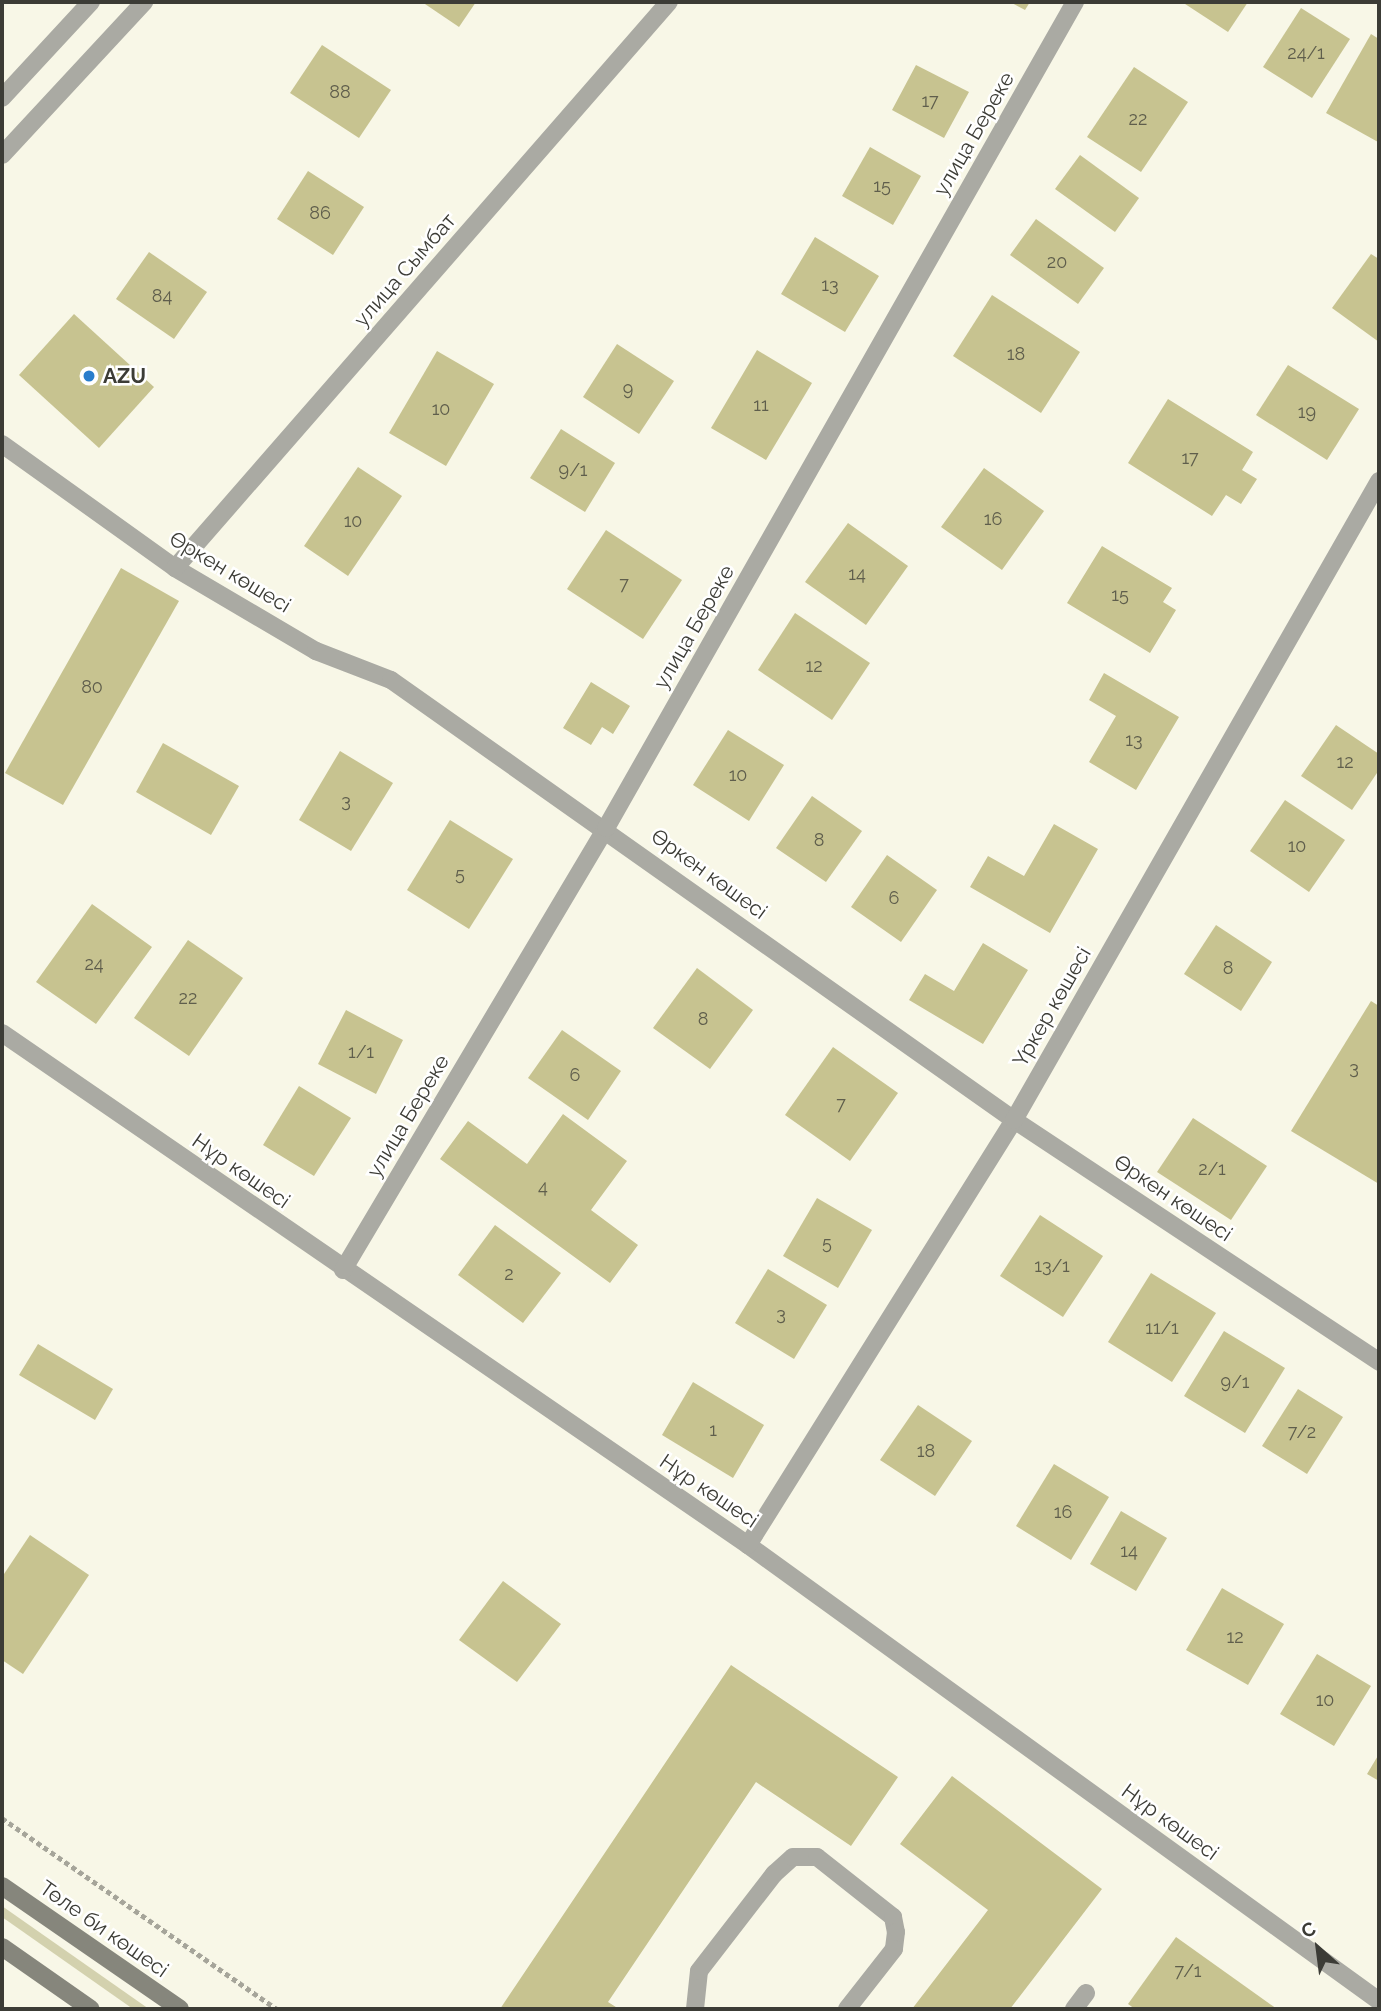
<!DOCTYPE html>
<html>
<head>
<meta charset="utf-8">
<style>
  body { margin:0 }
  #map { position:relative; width:1381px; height:2011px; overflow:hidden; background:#f8f7e7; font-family:Raleway,sans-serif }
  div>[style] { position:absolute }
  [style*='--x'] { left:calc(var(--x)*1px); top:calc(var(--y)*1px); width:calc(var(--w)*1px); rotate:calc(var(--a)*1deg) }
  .green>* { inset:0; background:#d3d1ae }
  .building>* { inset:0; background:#c7c390 }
  .path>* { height:4.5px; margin-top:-2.25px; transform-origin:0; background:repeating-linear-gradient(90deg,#a6a59a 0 5px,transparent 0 8.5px) }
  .service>* { height:18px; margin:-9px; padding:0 9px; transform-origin:9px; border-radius:9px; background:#aaaaa3 }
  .minor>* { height:18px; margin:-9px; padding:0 9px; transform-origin:9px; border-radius:9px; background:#aaaaa3 }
  .tertiary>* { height:18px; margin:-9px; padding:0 9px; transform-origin:9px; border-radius:9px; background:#aaaaa3 }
  .secondary>* { height:18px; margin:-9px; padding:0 9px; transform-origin:9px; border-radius:9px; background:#86867c }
  .dots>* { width:19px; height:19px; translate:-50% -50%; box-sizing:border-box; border:4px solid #fff; border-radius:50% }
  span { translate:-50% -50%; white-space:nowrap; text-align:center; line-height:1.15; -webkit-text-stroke:5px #fff; paint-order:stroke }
  .number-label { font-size:18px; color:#5f5e4c }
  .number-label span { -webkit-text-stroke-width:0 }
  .street-label { font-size:21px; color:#3c3c36 }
  .poi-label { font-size:21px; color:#3c3c36; font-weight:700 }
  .left { translate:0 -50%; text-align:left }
  .frame { position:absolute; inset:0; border:4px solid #3c3c36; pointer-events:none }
  .north { position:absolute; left:1283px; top:1913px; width:70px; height:70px; -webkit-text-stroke:5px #fff; paint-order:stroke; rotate:332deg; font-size:19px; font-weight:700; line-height:28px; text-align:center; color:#3c3c36 }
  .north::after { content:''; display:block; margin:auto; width:24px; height:32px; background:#3c3c36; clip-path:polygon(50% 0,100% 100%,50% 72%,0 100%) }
</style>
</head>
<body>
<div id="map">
  <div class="green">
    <i style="clip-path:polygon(2px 1906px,149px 2009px,133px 2009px,2px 1917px)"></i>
  </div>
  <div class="building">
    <i style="clip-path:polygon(422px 2px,476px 2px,459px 27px)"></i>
    <i style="clip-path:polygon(1010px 2px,1030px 2px,1025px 10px)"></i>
    <i style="clip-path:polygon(1182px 2px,1248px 2px,1228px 32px)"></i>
    <i style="clip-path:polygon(1301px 8px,1350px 39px,1312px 98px,1263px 67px)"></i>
    <i style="clip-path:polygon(1371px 34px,1379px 39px,1378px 142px,1326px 113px)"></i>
    <i style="clip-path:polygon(322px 45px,391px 90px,359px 138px,290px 93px)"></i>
    <i style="clip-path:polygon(916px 65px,969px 92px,944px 138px,892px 110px)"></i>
    <i style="clip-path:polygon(1134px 67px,1188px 102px,1141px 172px,1087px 137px)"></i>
    <i style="clip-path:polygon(870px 147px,921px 176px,893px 225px,842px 196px)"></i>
    <i style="clip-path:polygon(1080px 155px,1139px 198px,1115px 232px,1055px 189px)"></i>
    <i style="clip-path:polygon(308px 171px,364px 207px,333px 255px,277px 219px)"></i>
    <i style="clip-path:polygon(1036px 219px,1104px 268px,1078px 304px,1010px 255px)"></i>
    <i style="clip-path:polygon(815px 237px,879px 276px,845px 332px,781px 294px)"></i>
    <i style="clip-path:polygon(149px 252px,207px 292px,174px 339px,116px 299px)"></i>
    <i style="clip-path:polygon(1371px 254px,1379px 259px,1379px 342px,1332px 308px)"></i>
    <i style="clip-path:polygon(992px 295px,1080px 352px,1041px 413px,953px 356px)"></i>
    <i style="clip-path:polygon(74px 314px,154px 387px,99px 448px,19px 375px)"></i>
    <i style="clip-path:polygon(617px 344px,674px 381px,639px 434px,583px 397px)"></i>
    <i style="clip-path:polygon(757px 350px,812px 383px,766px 460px,711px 428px)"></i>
    <i style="clip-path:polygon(437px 351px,494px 384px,446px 466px,389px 433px)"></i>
    <i style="clip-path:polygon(1288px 365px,1359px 409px,1327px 460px,1256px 415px)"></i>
    <i style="clip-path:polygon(1168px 399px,1253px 452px,1242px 470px,1257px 479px,1241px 504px,1226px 495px,1212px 516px,1128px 463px)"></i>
    <i style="clip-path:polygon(561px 429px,615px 463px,585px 512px,530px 478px)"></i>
    <i style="clip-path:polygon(358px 467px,402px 496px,348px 576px,304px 546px)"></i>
    <i style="clip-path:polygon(984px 468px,1044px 511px,1002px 570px,941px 527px)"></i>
    <i style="clip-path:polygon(848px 523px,908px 566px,866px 625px,805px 582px)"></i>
    <i style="clip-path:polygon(606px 530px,682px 580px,643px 639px,567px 589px)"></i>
    <i style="clip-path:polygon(1102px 546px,1172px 588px,1163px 602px,1176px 610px,1150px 653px,1067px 603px)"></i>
    <i style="clip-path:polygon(121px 568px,179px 601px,63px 805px,5px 773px)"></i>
    <i style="clip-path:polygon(795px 613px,870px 663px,832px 720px,758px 670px)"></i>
    <i style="clip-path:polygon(1104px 673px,1179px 717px,1136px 790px,1089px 762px,1116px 716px,1089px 700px)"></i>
    <i style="clip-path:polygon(591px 682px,630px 706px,613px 734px,602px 727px,591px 745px,563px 728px)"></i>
    <i style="clip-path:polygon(1336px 725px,1379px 754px,1379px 770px,1352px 810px,1301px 776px)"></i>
    <i style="clip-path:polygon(728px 730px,784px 765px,749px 821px,693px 785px)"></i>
    <i style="clip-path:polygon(163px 743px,239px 786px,211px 835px,136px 792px)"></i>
    <i style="clip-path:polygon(340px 751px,393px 783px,351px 851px,299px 820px)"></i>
    <i style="clip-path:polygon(812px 796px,862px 831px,826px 882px,776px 848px)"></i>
    <i style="clip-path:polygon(1285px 800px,1345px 840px,1309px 892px,1250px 851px)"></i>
    <i style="clip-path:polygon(450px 820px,513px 859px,469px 929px,407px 890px)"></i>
    <i style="clip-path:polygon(1054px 824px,1098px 849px,1050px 933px,970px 887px,988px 856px,1024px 876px)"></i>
    <i style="clip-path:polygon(887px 855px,937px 890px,901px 942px,851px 907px)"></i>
    <i style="clip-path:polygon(92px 904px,152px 947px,96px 1024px,36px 982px)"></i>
    <i style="clip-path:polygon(1216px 925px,1272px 962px,1241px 1011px,1184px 974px)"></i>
    <i style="clip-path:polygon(188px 940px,243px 978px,189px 1056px,134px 1018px)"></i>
    <i style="clip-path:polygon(983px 943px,1028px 970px,983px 1044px,909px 1000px,925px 974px,954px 991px)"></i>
    <i style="clip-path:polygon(697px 968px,753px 1010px,710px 1069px,653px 1028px)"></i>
    <i style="clip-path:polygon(1371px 1001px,1379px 1006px,1379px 1184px,1291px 1131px)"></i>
    <i style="clip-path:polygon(346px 1010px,403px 1040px,376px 1094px,318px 1064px)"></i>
    <i style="clip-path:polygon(562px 1030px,621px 1071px,588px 1120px,528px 1078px)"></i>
    <i style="clip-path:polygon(833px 1047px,898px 1093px,850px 1161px,785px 1115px)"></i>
    <i style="clip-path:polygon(299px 1086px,351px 1118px,314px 1176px,263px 1145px)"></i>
    <i style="clip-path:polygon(563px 1114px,627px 1161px,591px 1210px,638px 1245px,610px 1283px,440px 1159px,468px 1121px,527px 1164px)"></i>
    <i style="clip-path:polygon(1193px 1118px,1267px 1166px,1231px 1220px,1157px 1172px)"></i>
    <i style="clip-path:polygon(817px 1198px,872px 1230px,838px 1288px,783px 1256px)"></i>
    <i style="clip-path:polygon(1040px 1215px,1103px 1256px,1063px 1317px,1000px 1276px)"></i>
    <i style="clip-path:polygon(495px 1225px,561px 1273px,523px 1323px,458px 1275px)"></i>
    <i style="clip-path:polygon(768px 1269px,827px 1305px,794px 1359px,735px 1323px)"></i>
    <i style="clip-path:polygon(1151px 1273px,1216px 1313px,1172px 1382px,1108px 1342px)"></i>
    <i style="clip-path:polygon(1224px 1331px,1285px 1368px,1245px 1433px,1184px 1396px)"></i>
    <i style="clip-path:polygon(38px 1344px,113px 1389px,95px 1420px,19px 1375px)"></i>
    <i style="clip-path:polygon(693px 1382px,764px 1425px,733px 1478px,662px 1435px)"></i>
    <i style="clip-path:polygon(1298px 1389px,1343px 1417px,1307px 1474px,1262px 1446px)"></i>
    <i style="clip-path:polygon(918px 1405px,972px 1441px,935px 1496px,880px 1460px)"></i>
    <i style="clip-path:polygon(1054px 1464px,1109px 1497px,1071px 1560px,1016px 1526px)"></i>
    <i style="clip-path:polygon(1121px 1511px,1167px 1538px,1136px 1591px,1090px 1564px)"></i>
    <i style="clip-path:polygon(30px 1535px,89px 1575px,23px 1674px,2px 1660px,2px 1577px)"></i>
    <i style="clip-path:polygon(503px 1581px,561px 1624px,517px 1682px,459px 1640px)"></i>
    <i style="clip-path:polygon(1222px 1588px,1284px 1624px,1248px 1685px,1186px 1650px)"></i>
    <i style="clip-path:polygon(1317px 1654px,1371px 1686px,1334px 1746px,1280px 1714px)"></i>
    <i style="clip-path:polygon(731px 1665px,898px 1777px,851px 1846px,756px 1782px,608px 2002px,619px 2009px,500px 2009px)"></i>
    <i style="clip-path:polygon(1379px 1754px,1379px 1781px,1367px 1774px)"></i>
    <i style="clip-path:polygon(952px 1776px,1102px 1889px,1010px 2009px,912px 2009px,988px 1910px,900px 1844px)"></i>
    <i style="clip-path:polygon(1176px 1937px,1277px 2009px,1135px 2009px,1128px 2004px)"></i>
  </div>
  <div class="path">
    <i style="--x:2;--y:1818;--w:335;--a:34.8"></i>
  </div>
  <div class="service">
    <i style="--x:695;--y:2009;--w:38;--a:-84"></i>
    <i style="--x:699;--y:1971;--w:123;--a:-52.3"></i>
    <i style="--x:774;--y:1874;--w:25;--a:-42"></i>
    <i style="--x:793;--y:1857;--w:24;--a:0"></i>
    <i style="--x:817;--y:1857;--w:97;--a:38.3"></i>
    <i style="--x:893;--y:1917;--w:15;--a:79"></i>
    <i style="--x:896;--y:1932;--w:17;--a:97"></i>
    <i style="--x:894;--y:1949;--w:76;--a:128.1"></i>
    <i style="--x:1074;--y:2009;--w:20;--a:-53"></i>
  </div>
  <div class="minor">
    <i style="--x:2;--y:444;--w:213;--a:35.6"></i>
    <i style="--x:175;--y:568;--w:164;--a:30.5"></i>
    <i style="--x:316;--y:651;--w:80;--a:21.1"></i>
    <i style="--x:391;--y:680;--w:763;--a:35.23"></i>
    <i style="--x:1014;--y:1120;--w:438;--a:33.5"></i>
    <i style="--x:175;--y:568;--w:751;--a:-48.89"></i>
    <i style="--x:2;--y:1033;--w:905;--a:34.46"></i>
    <i style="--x:748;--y:1545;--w:779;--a:35.85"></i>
    <i style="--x:343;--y:1270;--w:514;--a:-59.25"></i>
    <i style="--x:606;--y:828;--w:950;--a:-60.41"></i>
    <i style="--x:748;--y:1545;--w:501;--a:-57.96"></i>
    <i style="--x:1014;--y:1120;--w:736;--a:-60.26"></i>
  </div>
  <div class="tertiary">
    <i style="--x:2;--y:98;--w:131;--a:-47.2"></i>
    <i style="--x:2;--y:155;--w:209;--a:-47.1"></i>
  </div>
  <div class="secondary">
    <i style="--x:2;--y:1886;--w:216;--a:34.6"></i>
    <i style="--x:2;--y:1947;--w:108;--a:34.9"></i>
  </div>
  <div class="dots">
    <i style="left:89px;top:376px;background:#297dcc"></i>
  </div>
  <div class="number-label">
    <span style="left:1306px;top:53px">24/1</span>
    <span style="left:340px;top:92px">88</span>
    <span style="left:930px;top:101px">17</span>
    <span style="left:1138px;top:119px">22</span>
    <span style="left:882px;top:186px">15</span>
    <span style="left:320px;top:213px">86</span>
    <span style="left:1057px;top:262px">20</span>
    <span style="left:830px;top:285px">13</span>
    <span style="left:162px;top:296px">84</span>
    <span style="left:1016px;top:354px">18</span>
    <span style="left:628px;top:389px">9</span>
    <span style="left:761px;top:405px">11</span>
    <span style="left:441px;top:409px">10</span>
    <span style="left:1307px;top:412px">19</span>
    <span style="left:1190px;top:458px">17</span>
    <span style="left:573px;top:470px">9/1</span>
    <span style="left:993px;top:519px">16</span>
    <span style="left:353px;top:521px">10</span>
    <span style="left:857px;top:574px">14</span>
    <span style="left:624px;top:584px">7</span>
    <span style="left:1120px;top:595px">15</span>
    <span style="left:814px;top:666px">12</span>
    <span style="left:92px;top:687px">80</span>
    <span style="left:1134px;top:740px">13</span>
    <span style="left:1345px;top:762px">12</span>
    <span style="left:738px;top:775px">10</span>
    <span style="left:346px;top:801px">3</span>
    <span style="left:819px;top:840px">8</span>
    <span style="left:1297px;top:846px">10</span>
    <span style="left:460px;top:874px">5</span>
    <span style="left:894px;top:898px">6</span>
    <span style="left:94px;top:964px">24</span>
    <span style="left:1228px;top:968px">8</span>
    <span style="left:188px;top:998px">22</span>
    <span style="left:703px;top:1019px">8</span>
    <span style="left:361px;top:1052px">1/1</span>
    <span style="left:1354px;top:1068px">3</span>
    <span style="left:575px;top:1075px">6</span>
    <span style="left:841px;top:1104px">7</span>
    <span style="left:1212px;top:1169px">2/1</span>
    <span style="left:543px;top:1187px">4</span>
    <span style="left:827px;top:1243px">5</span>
    <span style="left:1052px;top:1266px">13/1</span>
    <span style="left:509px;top:1274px">2</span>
    <span style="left:781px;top:1314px">3</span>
    <span style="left:1162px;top:1328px">11/1</span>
    <span style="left:1235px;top:1382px">9/1</span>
    <span style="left:713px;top:1430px">1</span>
    <span style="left:1302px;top:1432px">7/2</span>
    <span style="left:926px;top:1451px">18</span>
    <span style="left:1063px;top:1512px">16</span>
    <span style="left:1129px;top:1551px">14</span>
    <span style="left:1235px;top:1637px">12</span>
    <span style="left:1325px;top:1700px">10</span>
    <span style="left:1188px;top:1971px">7/1</span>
  </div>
  <div class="street-label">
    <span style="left:974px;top:134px;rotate:-60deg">улица Береке</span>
    <span style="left:405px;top:270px;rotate:-49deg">улица Сымбат</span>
    <span style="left:230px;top:572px;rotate:31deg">Өркен көшесі</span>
    <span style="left:694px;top:627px;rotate:-60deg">улица Береке</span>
    <span style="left:709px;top:874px;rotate:36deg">Өркен көшесі</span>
    <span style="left:1052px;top:1007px;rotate:-60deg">Үркер көшесі</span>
    <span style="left:408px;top:1116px;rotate:-59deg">улица Береке</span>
    <span style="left:241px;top:1171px;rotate:35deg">Нұр көшесі</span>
    <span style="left:1173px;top:1198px;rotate:34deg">Өркен көшесі</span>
    <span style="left:709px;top:1491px;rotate:34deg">Нұр көшесі</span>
    <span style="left:1170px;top:1822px;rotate:36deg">Нұр көшесі</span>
    <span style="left:104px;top:1929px;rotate:35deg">Төле би көшесі</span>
  </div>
  <div class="poi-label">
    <span class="left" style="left:103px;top:376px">AZU</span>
  </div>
  <div class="frame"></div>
  <div class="north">С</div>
</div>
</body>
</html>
